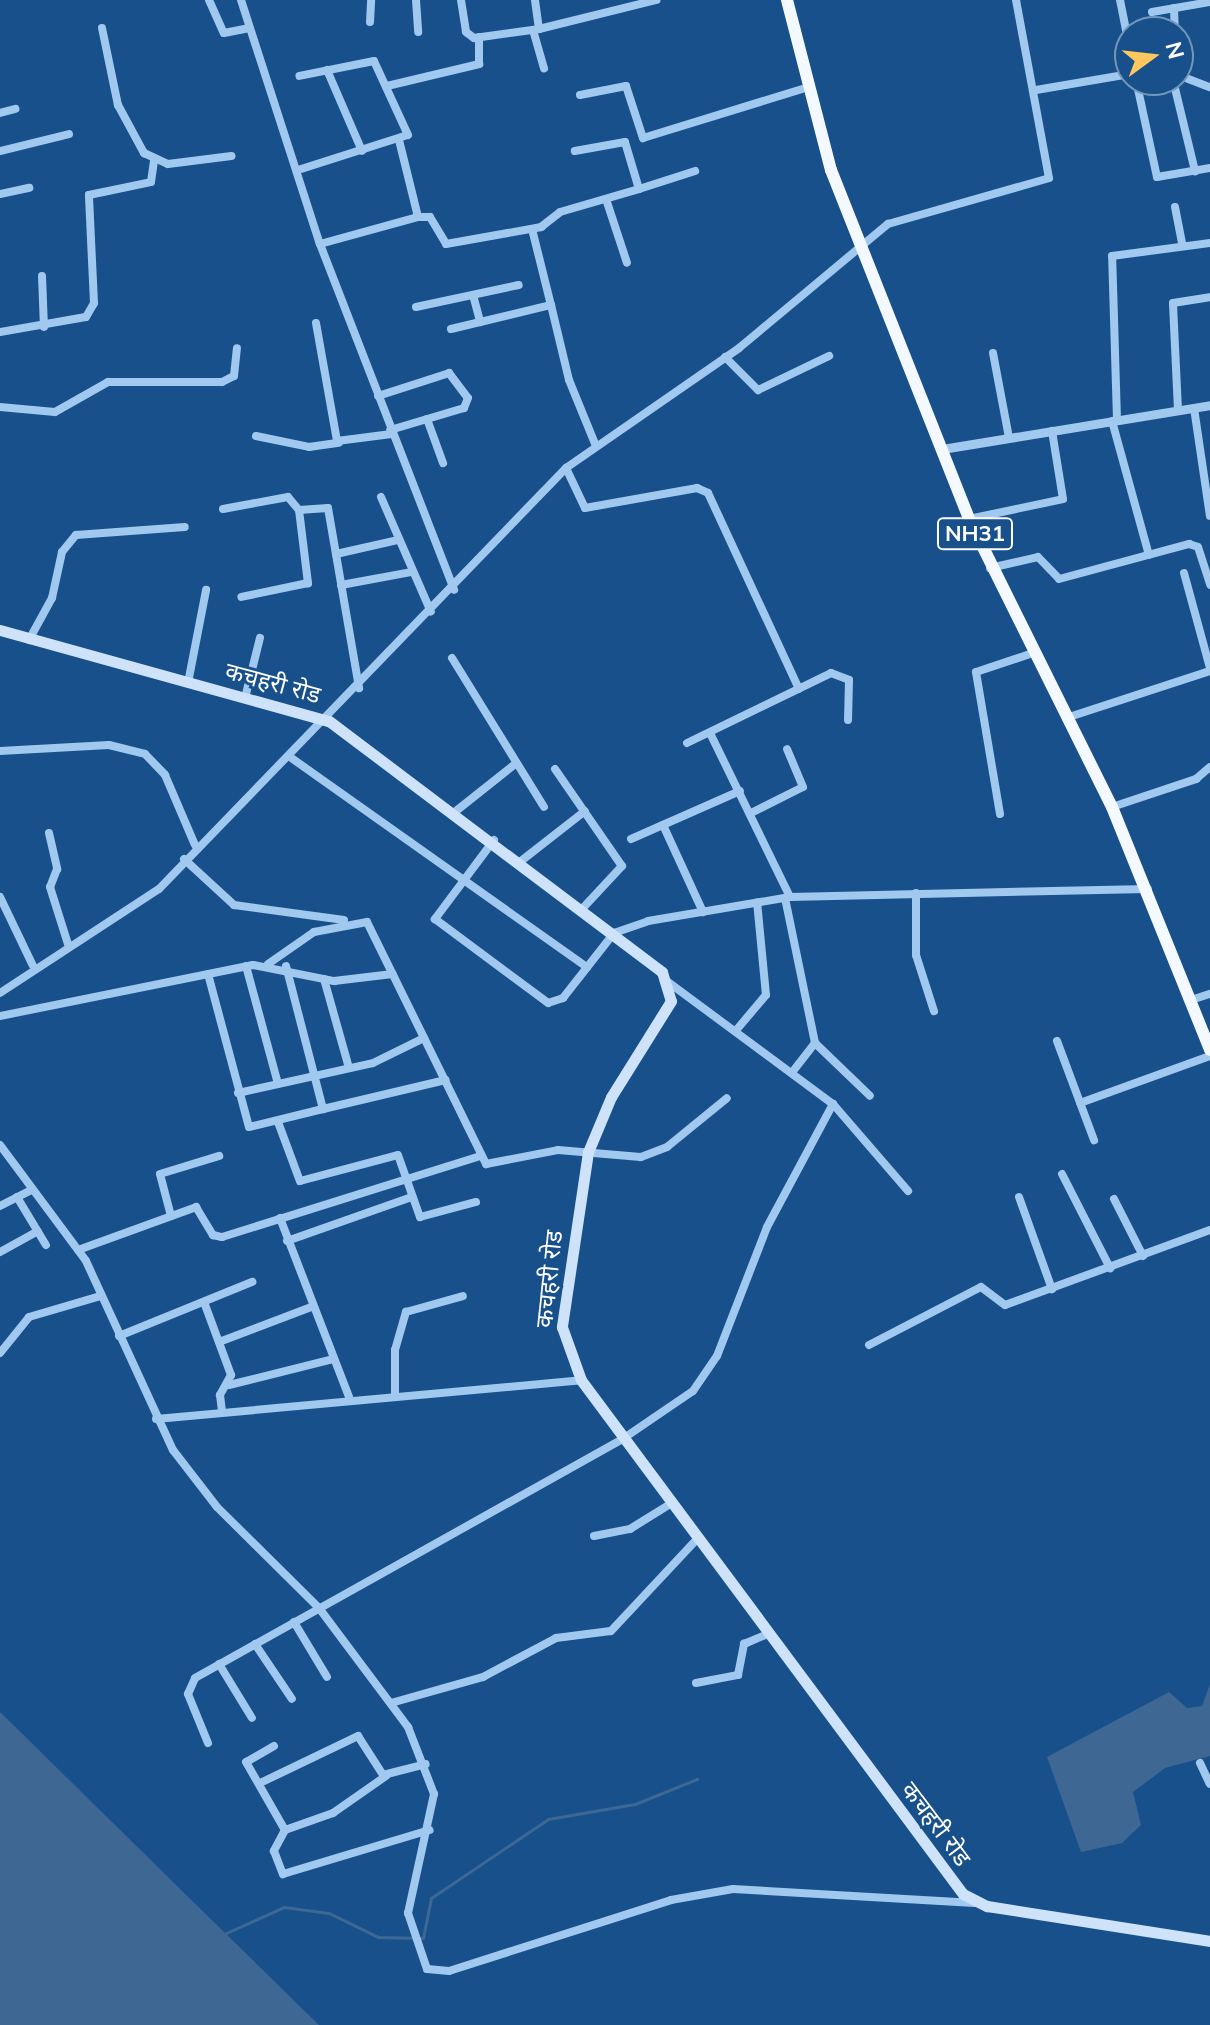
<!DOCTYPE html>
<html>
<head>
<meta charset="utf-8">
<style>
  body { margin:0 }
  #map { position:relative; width:1210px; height:2025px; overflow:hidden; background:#17508b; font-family:Mulish,"Noto Sans Devanagari",sans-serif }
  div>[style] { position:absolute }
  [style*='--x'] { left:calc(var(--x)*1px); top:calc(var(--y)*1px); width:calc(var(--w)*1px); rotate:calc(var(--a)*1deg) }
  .water>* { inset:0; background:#3e6893 }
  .stream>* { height:3px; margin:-1.5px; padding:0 1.5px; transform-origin:1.5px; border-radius:1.5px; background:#3e6893 }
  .minor>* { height:8px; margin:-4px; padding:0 4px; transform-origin:4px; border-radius:4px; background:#a1c8ee }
  .tertiary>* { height:9px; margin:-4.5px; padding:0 4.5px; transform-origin:4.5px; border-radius:4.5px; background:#a1c8ee }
  .secondary>* { height:11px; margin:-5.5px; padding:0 5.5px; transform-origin:5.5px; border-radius:5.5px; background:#cee3fa }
  .trunk>* { height:12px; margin:-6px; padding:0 6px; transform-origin:6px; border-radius:6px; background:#f4f8ff }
  span { translate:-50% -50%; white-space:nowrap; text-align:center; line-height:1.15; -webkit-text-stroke:6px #17508b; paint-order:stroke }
  .shield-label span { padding:2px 6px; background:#17508b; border:2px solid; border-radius:6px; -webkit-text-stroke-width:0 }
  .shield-label { font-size:22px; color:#fff; font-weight:700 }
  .street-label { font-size:24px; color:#fff }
  .north { position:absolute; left:1114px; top:16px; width:80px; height:80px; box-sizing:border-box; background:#17508b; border:2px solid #7496b9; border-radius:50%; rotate:75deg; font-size:22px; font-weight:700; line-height:32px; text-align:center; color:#fff }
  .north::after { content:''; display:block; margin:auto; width:28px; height:36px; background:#ffc85e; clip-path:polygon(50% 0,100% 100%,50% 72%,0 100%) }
</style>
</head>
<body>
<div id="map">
  <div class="water">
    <i style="clip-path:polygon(1210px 1684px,1210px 1756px,1165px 1768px,1133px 1792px,1141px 1825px,1122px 1843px,1081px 1852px,1047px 1757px,1169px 1692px,1187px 1708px,1202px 1706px)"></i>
    <i style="clip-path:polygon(0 1712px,225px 1933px,319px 2025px,0 2025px)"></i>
  </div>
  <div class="stream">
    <i style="--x:224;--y:1934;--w:66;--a:-24.2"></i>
    <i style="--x:284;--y:1907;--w:45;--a:7.6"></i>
    <i style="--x:329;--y:1913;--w:55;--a:26.1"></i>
    <i style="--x:378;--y:1937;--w:45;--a:1.3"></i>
    <i style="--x:423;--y:1938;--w:41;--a:-78.7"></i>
    <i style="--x:431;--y:1898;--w:141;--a:-34"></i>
    <i style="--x:548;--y:1819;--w:88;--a:-9.8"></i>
    <i style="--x:635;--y:1804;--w:67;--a:-22"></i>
  </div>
  <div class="minor">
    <i style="--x:209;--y:0;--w:36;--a:66"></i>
    <i style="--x:224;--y:33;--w:26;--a:-11"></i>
    <i style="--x:241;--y:0;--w:256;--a:72.1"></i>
    <i style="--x:320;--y:244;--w:371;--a:68.8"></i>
    <i style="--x:416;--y:0;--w:32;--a:86"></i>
    <i style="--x:461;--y:0;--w:32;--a:81"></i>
    <i style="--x:466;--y:32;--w:10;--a:37"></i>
    <i style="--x:474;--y:38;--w:66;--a:-7.9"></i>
    <i style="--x:539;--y:29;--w:29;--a:-98"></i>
    <i style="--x:1120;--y:0;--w:51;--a:78.7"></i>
    <i style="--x:1174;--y:8;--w:24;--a:88"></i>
    <i style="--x:1152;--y:12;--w:59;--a:-9.8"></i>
    <i style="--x:370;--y:22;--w:22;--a:-87"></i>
    <i style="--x:102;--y:28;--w:79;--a:78.3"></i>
    <i style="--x:118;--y:105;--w:55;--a:61.6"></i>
    <i style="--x:144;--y:153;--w:26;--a:25"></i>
    <i style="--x:168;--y:164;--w:64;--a:-7.2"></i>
    <i style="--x:539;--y:29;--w:121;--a:-13.9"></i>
    <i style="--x:533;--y:30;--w:40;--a:74"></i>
    <i style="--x:327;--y:70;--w:88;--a:66.6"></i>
    <i style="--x:1178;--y:75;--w:34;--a:21"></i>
    <i style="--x:1136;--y:80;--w:99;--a:77.8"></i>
    <i style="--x:1157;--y:177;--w:54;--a:-9.6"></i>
    <i style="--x:1173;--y:80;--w:94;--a:76.4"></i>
    <i style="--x:387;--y:86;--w:95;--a:-13.4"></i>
    <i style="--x:479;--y:64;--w:27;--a:-90"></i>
    <i style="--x:1036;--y:90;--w:95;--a:-9.7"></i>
    <i style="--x:580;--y:95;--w:47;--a:-11.1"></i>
    <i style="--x:626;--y:86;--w:55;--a:71.9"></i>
    <i style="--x:643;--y:138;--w:170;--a:-17.1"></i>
    <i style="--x:0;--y:113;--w:16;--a:-15"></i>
    <i style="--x:399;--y:140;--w:79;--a:76.1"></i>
    <i style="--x:418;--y:217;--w:12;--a:0"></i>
    <i style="--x:430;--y:217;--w:31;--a:59"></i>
    <i style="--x:446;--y:244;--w:97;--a:-10.1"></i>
    <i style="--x:541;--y:227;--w:24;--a:-38"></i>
    <i style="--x:560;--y:212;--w:82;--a:-16.2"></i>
    <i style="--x:639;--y:189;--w:49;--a:-106.6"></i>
    <i style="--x:625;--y:142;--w:51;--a:169.8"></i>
    <i style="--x:0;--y:151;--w:71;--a:-13.8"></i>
    <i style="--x:298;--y:170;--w:115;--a:-17.7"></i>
    <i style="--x:408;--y:135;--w:81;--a:-114.7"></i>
    <i style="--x:374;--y:61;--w:76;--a:168.7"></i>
    <i style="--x:639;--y:189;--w:59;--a:-17.8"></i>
    <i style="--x:0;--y:194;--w:30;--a:-12"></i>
    <i style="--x:606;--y:199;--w:67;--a:71.8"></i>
    <i style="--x:1175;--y:207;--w:38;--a:79"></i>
    <i style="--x:532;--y:229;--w:78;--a:76"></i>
    <i style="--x:320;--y:244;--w:102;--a:-15.4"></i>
    <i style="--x:42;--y:276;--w:51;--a:87.8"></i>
    <i style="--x:473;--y:295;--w:28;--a:75"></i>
    <i style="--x:416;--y:307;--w:105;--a:-12.1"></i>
    <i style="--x:316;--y:323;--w:120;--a:79.9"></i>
    <i style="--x:337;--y:441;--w:55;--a:-7.3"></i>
    <i style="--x:451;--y:329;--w:103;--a:-13.5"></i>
    <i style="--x:551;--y:305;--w:77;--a:76.5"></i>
    <i style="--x:569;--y:380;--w:71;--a:67.8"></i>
    <i style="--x:0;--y:332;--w:87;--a:-9.9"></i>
    <i style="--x:86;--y:317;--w:16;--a:-60"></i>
    <i style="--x:94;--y:303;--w:108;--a:-92.7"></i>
    <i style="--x:89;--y:195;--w:63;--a:-11.8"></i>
    <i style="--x:151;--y:182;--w:21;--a:-82"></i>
    <i style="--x:993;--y:353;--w:86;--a:79.3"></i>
    <i style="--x:725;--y:357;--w:47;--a:45"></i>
    <i style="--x:758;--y:390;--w:79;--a:-25.6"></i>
    <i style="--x:378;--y:396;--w:75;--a:-17.9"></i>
    <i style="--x:449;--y:373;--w:31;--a:53"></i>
    <i style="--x:468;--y:398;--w:11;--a:112"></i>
    <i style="--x:464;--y:408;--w:77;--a:163.4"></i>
    <i style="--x:0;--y:407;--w:55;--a:5.2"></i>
    <i style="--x:55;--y:412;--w:61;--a:-29.5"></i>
    <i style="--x:108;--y:382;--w:114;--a:0"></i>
    <i style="--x:222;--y:382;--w:13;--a:-27"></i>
    <i style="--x:234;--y:376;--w:28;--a:-84"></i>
    <i style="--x:1194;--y:408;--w:109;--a:81.6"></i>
    <i style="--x:1178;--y:410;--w:107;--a:-92.7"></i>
    <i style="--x:1173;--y:303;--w:37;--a:-9"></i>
    <i style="--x:427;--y:419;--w:47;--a:70"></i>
    <i style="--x:1117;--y:420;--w:164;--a:-91.7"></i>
    <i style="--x:1112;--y:256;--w:99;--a:-7.6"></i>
    <i style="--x:1112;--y:421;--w:139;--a:74.6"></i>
    <i style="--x:256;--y:436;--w:54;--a:11.7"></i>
    <i style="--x:309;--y:447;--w:30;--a:-8"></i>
    <i style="--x:566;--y:468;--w:44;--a:64.6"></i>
    <i style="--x:585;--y:508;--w:114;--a:-10.1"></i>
    <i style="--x:697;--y:488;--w:12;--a:24"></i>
    <i style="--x:708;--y:493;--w:216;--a:65.1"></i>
    <i style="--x:381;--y:497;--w:125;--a:66.5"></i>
    <i style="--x:223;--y:509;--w:66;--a:-10.5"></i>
    <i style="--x:288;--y:497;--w:17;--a:50"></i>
    <i style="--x:299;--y:510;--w:74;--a:83"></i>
    <i style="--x:308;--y:583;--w:68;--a:168.2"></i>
    <i style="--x:299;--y:510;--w:29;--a:-4"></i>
    <i style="--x:328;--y:508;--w:183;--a:80.2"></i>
    <i style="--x:969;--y:519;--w:96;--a:-12"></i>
    <i style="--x:1063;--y:499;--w:69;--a:-99.2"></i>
    <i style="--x:336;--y:554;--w:64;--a:-12.7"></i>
    <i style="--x:990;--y:568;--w:49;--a:-12.9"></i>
    <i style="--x:1038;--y:557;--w:30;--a:46"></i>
    <i style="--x:1059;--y:579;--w:135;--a:-15.1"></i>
    <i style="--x:1189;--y:544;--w:9;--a:18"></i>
    <i style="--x:1198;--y:547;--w:40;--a:72"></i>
    <i style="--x:1184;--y:573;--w:98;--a:74.7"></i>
    <i style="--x:341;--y:585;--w:71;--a:-10.5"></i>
    <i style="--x:29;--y:640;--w:48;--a:-61.3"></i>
    <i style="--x:52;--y:598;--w:47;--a:-77.7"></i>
    <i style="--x:62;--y:552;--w:22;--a:-51"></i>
    <i style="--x:76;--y:535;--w:109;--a:-4.2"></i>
    <i style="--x:452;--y:658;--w:175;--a:58.3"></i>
    <i style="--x:188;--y:683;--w:95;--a:-79"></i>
    <i style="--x:245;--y:698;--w:62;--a:-76"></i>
    <i style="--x:1066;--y:718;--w:151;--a:-18.1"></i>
    <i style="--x:710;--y:733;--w:182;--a:64"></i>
    <i style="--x:687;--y:743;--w:160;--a:-25.9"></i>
    <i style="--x:831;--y:673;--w:19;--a:21"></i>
    <i style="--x:849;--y:680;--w:40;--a:91.4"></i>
    <i style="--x:0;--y:751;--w:109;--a:-3.2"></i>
    <i style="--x:109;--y:745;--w:37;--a:14"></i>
    <i style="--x:145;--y:754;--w:29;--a:46"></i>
    <i style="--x:165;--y:775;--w:76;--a:66.8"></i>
    <i style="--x:290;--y:757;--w:364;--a:35.3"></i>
    <i style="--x:555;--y:769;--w:118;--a:55.4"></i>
    <i style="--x:622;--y:866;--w:57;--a:132.9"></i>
    <i style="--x:1112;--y:807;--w:89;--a:-18.4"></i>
    <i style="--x:1196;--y:779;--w:18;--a:-41"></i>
    <i style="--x:456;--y:811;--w:75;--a:-38.5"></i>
    <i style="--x:751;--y:813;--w:58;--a:-26.6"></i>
    <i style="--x:803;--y:787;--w:41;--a:-112.8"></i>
    <i style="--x:1000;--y:814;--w:144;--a:-99.6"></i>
    <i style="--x:976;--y:672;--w:60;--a:-18.4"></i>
    <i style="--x:663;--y:825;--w:96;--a:65.3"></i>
    <i style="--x:49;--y:833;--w:37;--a:77"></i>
    <i style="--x:57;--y:869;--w:19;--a:111"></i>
    <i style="--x:50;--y:887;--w:60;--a:72.5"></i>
    <i style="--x:631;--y:839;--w:119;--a:-23.8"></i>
    <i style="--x:494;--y:840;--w:99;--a:126.8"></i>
    <i style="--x:435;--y:919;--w:141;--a:36.6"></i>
    <i style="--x:548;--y:1003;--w:16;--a:-18"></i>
    <i style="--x:563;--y:998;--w:83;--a:-51.9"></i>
    <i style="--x:614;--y:933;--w:36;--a:-19"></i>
    <i style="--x:648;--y:921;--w:144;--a:-9.6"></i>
    <i style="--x:790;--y:897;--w:358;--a:-1.3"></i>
    <i style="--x:184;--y:859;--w:68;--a:42.6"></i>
    <i style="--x:234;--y:905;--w:111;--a:7.8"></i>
    <i style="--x:521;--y:861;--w:81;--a:-38"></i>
    <i style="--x:916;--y:893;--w:62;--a:90"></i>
    <i style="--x:916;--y:955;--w:59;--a:72.2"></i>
    <i style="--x:0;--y:897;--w:76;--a:64.4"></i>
    <i style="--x:785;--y:898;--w:148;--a:78.3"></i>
    <i style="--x:815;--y:1043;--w:36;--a:128"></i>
    <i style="--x:268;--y:964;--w:56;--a:-34.8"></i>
    <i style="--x:314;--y:932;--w:54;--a:-10.7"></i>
    <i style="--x:367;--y:922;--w:270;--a:63.8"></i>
    <i style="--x:486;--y:1164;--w:73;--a:-11"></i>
    <i style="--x:558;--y:1150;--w:83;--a:4.8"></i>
    <i style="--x:641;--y:1157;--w:28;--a:-21"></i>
    <i style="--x:667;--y:1147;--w:77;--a:-39.2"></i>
    <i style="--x:246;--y:966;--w:122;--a:74.8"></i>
    <i style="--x:286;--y:966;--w:148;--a:75.5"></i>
    <i style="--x:323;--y:1109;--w:126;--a:-13.3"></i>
    <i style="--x:208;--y:974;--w:158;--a:75"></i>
    <i style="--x:249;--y:1127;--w:76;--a:-13.7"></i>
    <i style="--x:324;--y:979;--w:92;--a:74.3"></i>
    <i style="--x:668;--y:982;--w:205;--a:36.5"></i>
    <i style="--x:833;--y:1104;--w:115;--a:49.2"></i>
    <i style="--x:0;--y:993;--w:190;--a:-33.2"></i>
    <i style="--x:159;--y:889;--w:586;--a:-45.97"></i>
    <i style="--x:566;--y:468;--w:211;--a:-34.7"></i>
    <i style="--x:739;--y:348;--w:194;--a:-39.8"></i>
    <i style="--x:888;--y:224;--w:167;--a:-15.9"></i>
    <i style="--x:1049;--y:178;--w:181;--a:-100.5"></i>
    <i style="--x:1191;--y:1000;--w:20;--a:-18"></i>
    <i style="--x:0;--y:1016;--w:258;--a:-11.4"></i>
    <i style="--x:253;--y:965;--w:83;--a:11.2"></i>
    <i style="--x:334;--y:981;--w:59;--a:-6.8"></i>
    <i style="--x:738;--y:1028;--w:43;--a:-49.7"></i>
    <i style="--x:766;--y:995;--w:93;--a:-95.5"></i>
    <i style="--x:1057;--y:1041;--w:106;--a:69.5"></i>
    <i style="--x:815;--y:1043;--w:76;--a:43.9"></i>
    <i style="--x:238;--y:1093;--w:138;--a:-12.5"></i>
    <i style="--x:373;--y:1063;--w:57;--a:-26.1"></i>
    <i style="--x:1080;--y:1103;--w:138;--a:-19.9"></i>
    <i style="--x:278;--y:1122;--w:63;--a:69.6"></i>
    <i style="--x:300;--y:1181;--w:101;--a:-14.9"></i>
    <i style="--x:398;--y:1155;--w:66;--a:70.5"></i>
    <i style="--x:420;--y:1217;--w:58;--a:-15"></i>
    <i style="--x:0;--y:1145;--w:144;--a:53.4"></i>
    <i style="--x:86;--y:1261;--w:208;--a:65.3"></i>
    <i style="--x:173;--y:1450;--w:72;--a:52.3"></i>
    <i style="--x:217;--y:1507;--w:144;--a:44.7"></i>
    <i style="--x:319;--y:1608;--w:149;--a:53.2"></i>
    <i style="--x:408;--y:1727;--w:72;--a:68.8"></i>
    <i style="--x:434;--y:1794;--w:122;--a:102.3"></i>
    <i style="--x:408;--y:1913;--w:59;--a:71.3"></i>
    <i style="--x:427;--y:1969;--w:22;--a:5"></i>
    <i style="--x:449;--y:1971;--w:233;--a:-17.7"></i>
    <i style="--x:671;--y:1900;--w:63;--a:-10.1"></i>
    <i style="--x:733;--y:1889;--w:242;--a:3.3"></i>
    <i style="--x:1062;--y:1174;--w:106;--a:62.9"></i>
    <i style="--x:17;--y:1197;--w:56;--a:58.9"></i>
    <i style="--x:1019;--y:1197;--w:98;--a:70.3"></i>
    <i style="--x:1114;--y:1199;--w:64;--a:63"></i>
    <i style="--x:0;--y:1206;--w:36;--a:-27"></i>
    <i style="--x:171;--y:1216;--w:43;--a:-104.7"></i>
    <i style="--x:160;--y:1174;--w:62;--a:-17"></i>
    <i style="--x:280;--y:1218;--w:194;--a:68.9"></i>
    <i style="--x:287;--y:1241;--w:133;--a:-19.4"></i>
    <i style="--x:78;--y:1250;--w:126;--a:-20"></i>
    <i style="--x:196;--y:1207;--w:33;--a:59"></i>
    <i style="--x:213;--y:1235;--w:9;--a:13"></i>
    <i style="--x:222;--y:1237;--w:270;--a:-17.4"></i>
    <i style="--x:0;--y:1252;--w:43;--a:-28.9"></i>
    <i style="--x:204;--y:1302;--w:78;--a:69.7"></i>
    <i style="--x:231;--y:1375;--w:23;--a:119"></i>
    <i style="--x:220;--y:1395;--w:17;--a:83"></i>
    <i style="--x:119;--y:1336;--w:144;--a:-22.1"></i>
    <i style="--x:219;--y:1342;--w:98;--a:-20.8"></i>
    <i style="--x:869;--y:1345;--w:126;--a:-27.4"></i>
    <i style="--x:981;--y:1287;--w:30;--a:37"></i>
    <i style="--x:1005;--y:1305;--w:218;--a:-20.1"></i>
    <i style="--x:0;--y:1353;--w:46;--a:-51.1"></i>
    <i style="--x:29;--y:1317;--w:75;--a:-16.3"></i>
    <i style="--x:229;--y:1385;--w:107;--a:-14"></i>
    <i style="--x:395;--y:1395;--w:45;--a:-90"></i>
    <i style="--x:395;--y:1350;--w:40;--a:-74"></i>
    <i style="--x:406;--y:1312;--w:59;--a:-15.7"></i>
    <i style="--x:156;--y:1419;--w:427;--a:-5.2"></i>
    <i style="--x:594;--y:1536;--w:37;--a:-11"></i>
    <i style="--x:630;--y:1529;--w:49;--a:-31.8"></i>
    <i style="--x:294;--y:1622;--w:64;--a:59"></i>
    <i style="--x:255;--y:1644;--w:66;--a:56.1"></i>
    <i style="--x:219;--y:1664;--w:63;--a:58.6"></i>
    <i style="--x:696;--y:1683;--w:43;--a:-10.8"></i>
    <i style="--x:738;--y:1675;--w:32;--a:-79"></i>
    <i style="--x:744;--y:1644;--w:26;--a:-23"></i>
    <i style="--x:391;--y:1703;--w:96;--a:-15.8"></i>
    <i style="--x:483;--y:1677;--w:83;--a:-28.1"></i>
    <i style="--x:556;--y:1638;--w:55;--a:-7.3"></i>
    <i style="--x:611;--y:1631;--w:127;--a:-46.9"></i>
    <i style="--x:208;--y:1743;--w:53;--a:-112.2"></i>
    <i style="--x:188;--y:1694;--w:17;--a:-66"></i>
    <i style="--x:195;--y:1678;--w:492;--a:-29.2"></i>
    <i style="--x:624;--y:1438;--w:83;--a:-34.3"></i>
    <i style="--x:693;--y:1391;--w:42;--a:-55.6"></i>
    <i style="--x:717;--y:1356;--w:138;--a:-68.8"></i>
    <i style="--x:767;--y:1227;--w:140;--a:-61.8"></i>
    <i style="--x:274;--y:1746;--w:32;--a:150"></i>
    <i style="--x:246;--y:1762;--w:78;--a:60.2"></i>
    <i style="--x:285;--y:1830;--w:24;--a:118"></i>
    <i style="--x:274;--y:1851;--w:25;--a:69"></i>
    <i style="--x:283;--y:1874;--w:153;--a:-16.7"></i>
    <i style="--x:1200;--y:1763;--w:23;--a:65"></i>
    <i style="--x:260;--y:1783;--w:109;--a:-25.6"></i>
    <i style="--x:358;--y:1736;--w:46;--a:57.3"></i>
    <i style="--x:383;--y:1775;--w:44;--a:-14.3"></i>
    <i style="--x:285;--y:1830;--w:51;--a:-19.5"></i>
    <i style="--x:333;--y:1813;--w:65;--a:-34.9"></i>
  </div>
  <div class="tertiary">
    <i style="--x:942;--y:449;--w:272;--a:-9.3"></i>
  </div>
  <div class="secondary">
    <i style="--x:0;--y:630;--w:341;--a:15.5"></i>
    <i style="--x:329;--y:721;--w:417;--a:37"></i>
    <i style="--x:662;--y:972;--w:30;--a:73"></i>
    <i style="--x:671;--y:1001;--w:113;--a:122"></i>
    <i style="--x:611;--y:1097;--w:60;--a:112.7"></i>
    <i style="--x:588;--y:1152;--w:177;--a:98.5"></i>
    <i style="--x:562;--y:1327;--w:56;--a:70.3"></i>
    <i style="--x:581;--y:1380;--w:640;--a:53.38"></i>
    <i style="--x:963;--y:1894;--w:27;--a:27"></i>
    <i style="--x:987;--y:1906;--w:226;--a:8.9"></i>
  </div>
  <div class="trunk">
    <i style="--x:787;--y:0;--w:176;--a:75.5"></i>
    <i style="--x:831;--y:170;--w:375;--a:68.4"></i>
    <i style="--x:969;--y:519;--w:322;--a:63.6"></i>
    <i style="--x:1112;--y:807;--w:262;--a:68"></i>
  </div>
  <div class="shield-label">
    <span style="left:975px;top:534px">NH31</span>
  </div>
  <div class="street-label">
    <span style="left:273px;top:683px;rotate:15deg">कचहरी रोड</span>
    <span style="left:549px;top:1279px;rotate:-84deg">कचहरी रोड</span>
    <span style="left:936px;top:1824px;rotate:53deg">कचहरी रोड</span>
  </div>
  <div class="north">N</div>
</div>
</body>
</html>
